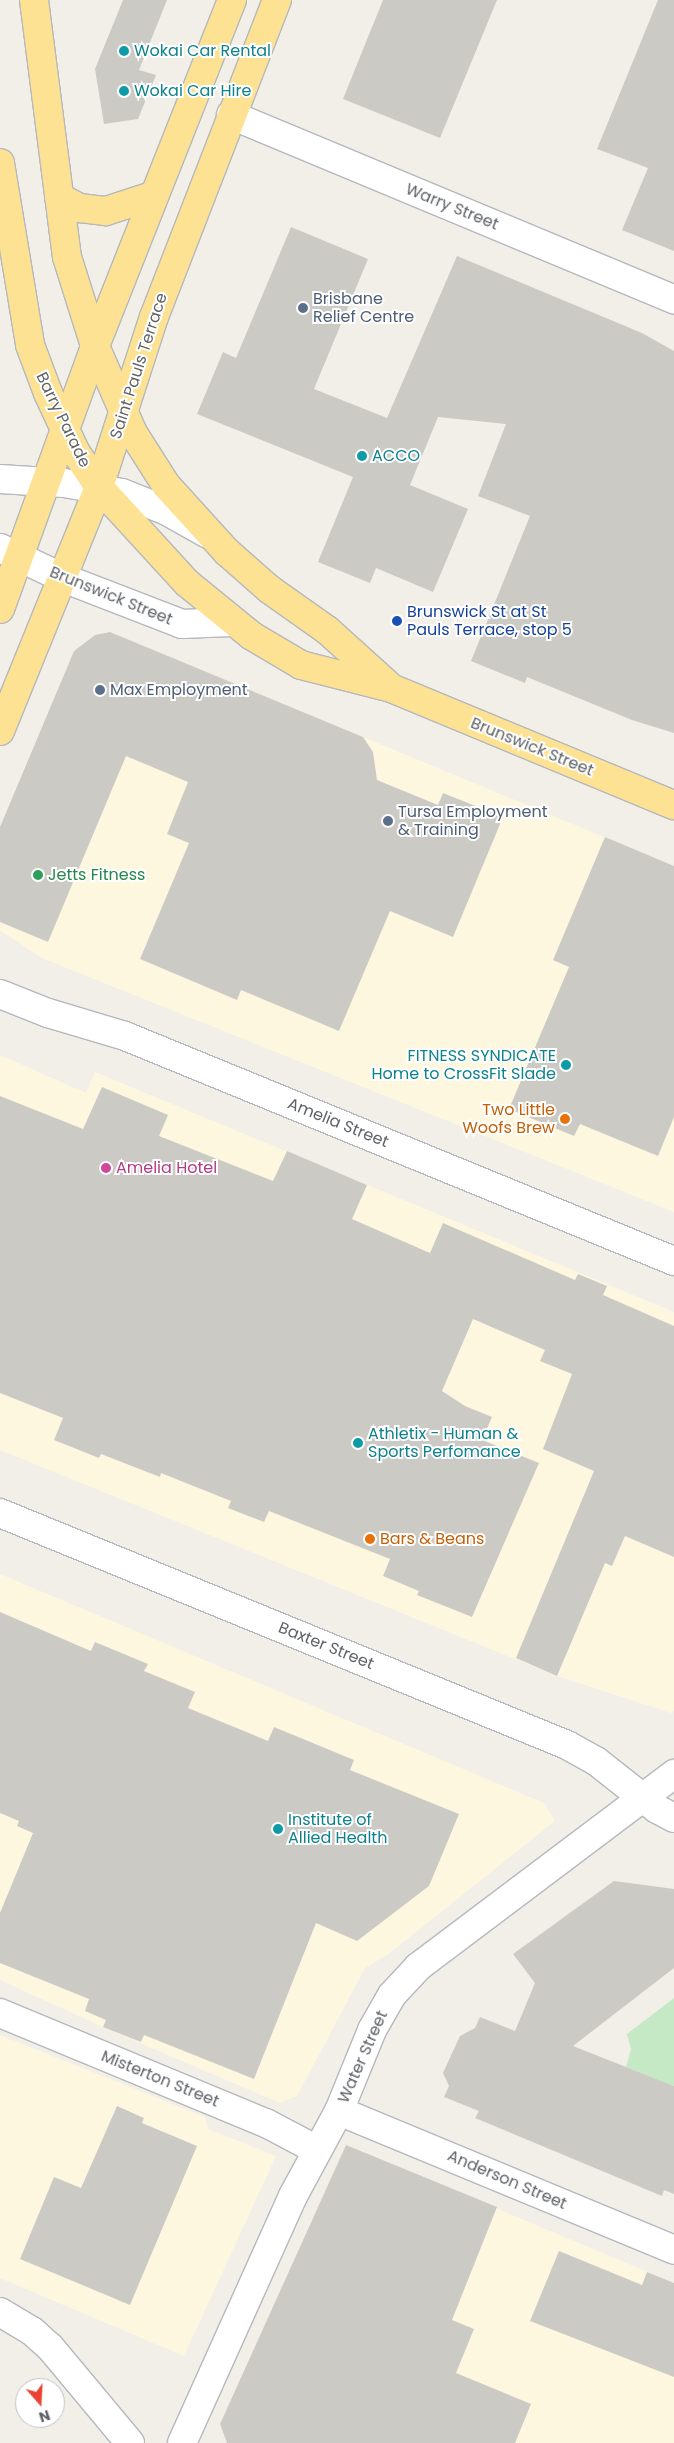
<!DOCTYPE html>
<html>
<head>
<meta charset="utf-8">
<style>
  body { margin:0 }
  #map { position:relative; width:674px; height:2443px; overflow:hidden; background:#f1efe8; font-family:Poppins,sans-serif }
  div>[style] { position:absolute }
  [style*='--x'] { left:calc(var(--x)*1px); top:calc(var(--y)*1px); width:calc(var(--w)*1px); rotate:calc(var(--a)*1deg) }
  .commercial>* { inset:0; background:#fef7e0 }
  .green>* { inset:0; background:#c5e8c5 }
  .building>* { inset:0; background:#cccac5 }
  .roads { filter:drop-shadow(1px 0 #b5b8bc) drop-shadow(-1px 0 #b5b8bc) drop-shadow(0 1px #b5b8bc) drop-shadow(0 -1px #b5b8bc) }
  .minor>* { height:28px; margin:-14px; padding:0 14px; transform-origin:14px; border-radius:14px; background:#fff }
  .highway>* { height:28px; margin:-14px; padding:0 14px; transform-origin:14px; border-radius:14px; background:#fde293 }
  .dots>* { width:14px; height:14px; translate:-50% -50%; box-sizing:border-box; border:2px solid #fff; border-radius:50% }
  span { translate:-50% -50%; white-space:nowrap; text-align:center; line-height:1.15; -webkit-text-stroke:4px #fff; paint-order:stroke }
  .culture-label { font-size:16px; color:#0d838f }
  .left { translate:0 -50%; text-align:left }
  .right { translate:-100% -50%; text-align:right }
  .street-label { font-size:16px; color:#5f6368 }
  .service-label { font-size:16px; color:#4e5e75 }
  .transit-label { font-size:16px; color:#164399 }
  .leisure-label { font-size:16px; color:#27864d }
  .food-label { font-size:16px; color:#c56008 }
  .hotel-label { font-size:16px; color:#b23c85 }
  .north { position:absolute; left:15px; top:2378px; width:50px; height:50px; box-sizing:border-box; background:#fff; border:1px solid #bfc1c3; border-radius:50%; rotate:161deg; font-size:14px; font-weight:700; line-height:20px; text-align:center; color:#5f6368 }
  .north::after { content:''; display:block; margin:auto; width:18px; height:22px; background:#ea4335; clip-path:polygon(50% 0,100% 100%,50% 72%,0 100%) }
</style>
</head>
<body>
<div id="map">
  <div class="commercial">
    <i style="clip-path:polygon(110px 632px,674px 866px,674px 1212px,42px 958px,0 930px,0 827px,74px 651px,95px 635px)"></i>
    <i style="clip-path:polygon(0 1055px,86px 1093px,95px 1072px,674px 1312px,674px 1710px,671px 1713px,557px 1676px,0 1450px)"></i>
    <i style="clip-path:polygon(0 1574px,544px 1803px,555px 1821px,387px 1955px,365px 1968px,297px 2096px,280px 2103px,103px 2027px,0 1980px)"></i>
    <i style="clip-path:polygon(0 2035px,205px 2117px,208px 2129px,276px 2156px,184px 2356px,0 2278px)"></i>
    <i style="clip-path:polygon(346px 2145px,674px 2283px,674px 2443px,227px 2443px,220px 2424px)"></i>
  </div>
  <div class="green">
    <i style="clip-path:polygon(674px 1998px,674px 2086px,626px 2067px,631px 2049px,627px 2034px)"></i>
  </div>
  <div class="building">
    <i style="clip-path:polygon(123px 0,167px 0,139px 70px,156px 75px,138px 119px,104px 124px,95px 69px)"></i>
    <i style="clip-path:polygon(383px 0,497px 0,440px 138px,343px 99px)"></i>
    <i style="clip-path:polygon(658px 0,674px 0,674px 251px,622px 230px,648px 168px,597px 149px)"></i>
    <i style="clip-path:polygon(291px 227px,368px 259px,314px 389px,387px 418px,457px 256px,642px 333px,674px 351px,674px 733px,632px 720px,527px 677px,525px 683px,471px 661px,530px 516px,478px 496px,506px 424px,438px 417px,410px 485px,468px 509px,433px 592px,376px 568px,370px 583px,318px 562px,353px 477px,197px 414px,223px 352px,236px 358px)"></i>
    <i style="clip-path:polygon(110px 632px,363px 737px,373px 752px,377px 780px,438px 805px,443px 793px,503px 817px,453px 937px,390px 911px,339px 1031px,241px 990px,237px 1000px,140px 959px,189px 843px,167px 834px,188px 782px,126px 756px,48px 942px,0 922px,0 827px,74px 651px,95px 635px)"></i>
    <i style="clip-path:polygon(605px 837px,674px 866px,674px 1117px,658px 1156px,580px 1124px,574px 1136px,509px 1109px,569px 967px,553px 960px)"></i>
    <i style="clip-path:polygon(102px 1087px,168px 1115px,159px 1136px,273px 1181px,287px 1151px,367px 1185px,352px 1219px,430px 1253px,443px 1223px,575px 1280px,578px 1274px,607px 1286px,603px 1295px,674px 1326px,674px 1557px,625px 1536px,612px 1566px,605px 1563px,557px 1676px,516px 1658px,594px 1471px,543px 1449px,572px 1374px,540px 1361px,545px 1350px,473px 1319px,442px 1391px,465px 1406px,492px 1417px,482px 1440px,539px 1463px,472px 1617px,417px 1595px,419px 1591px,383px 1576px,390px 1559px,269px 1511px,264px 1522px,228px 1508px,231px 1501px,161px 1473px,160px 1477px,101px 1454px,99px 1458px,54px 1440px,63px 1418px,0 1393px,0 1096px,83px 1129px)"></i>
    <i style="clip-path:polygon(0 1612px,91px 1651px,95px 1642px,148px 1664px,144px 1671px,195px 1692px,188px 1708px,268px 1741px,274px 1727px,354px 1760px,350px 1770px,459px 1814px,429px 1886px,357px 1941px,316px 1923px,254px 2079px,144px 2035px,141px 2042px,103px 2027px,106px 2020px,85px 2011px,89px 1999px,0 1963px,0 1913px,33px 1833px,17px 1826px,19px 1821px,0 1813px)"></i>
    <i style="clip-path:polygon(614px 1881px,674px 1889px,674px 1968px,573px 2046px,674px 2086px,674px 2194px,664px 2190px,662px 2196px,475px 2118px,479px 2111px,444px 2097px,449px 2086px,443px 2073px,460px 2036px,475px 2028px,480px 2017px,515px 2031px,535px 1983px,513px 1954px)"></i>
    <i style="clip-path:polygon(117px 2106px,144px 2118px,142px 2123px,197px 2146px,130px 2305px,20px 2259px,54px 2177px,81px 2188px)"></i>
    <i style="clip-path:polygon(346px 2145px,497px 2207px,452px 2320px,474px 2329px,456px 2373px,531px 2404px,515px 2443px,227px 2443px,220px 2424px)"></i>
    <i style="clip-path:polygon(559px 2251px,642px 2285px,647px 2272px,674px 2283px,674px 2377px,530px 2321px)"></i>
  </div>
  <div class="roads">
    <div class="minor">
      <i style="--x:231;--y:115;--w:480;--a:22.6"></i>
      <i style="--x:0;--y:479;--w:64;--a:3.6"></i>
      <i style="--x:64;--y:483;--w:59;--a:9.8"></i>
      <i style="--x:122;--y:493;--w:48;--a:21.8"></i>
      <i style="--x:167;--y:511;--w:47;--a:29.3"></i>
      <i style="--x:0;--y:548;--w:70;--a:25.5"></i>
      <i style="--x:63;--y:578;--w:128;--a:21.1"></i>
      <i style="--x:182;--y:624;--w:50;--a:-2.3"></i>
      <i style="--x:0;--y:994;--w:52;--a:21.6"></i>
      <i style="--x:48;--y:1013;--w:80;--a:16.6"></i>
      <i style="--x:125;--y:1036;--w:593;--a:22.29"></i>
      <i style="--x:0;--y:1513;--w:613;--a:22.25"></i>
      <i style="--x:567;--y:1745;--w:33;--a:29"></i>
      <i style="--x:596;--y:1761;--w:78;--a:38.2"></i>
      <i style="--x:657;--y:1809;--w:19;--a:28"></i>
      <i style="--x:0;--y:2013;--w:288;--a:22.5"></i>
      <i style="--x:266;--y:2123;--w:58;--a:27.9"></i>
      <i style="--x:339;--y:2111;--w:363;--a:22.5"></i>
      <i style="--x:0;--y:2312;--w:37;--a:31"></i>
      <i style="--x:32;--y:2331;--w:24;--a:42"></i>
      <i style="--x:50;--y:2347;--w:125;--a:50.2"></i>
      <i style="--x:182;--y:2443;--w:271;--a:-65.8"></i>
      <i style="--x:293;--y:2196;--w:97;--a:-61.6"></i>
      <i style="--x:339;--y:2111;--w:87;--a:-67.8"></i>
      <i style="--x:372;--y:2030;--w:40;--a:-60.3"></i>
      <i style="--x:392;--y:1995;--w:38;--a:-47"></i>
      <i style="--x:418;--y:1967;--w:321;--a:-37"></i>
    </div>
    <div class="highway">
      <i style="--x:34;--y:0;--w:259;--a:82.7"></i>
      <i style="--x:67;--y:257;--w:93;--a:72.5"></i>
      <i style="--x:95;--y:346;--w:95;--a:66.4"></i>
      <i style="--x:133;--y:433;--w:62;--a:57.6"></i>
      <i style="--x:166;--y:485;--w:91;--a:47.7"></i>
      <i style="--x:227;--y:552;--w:56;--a:41.4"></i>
      <i style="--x:269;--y:589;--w:71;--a:35.3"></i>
      <i style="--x:327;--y:630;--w:82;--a:42"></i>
      <i style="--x:0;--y:163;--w:184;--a:80.6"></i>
      <i style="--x:30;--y:345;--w:51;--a:69.4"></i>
      <i style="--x:48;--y:393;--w:64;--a:65"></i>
      <i style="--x:75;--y:451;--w:43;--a:56.3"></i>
      <i style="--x:99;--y:487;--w:130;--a:47.5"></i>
      <i style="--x:187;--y:583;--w:84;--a:39.2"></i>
      <i style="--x:252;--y:636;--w:57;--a:30.6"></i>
      <i style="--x:301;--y:665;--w:93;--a:14.3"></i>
      <i style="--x:391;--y:688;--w:306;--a:22.5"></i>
      <i style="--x:59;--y:197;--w:24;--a:28"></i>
      <i style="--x:80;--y:208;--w:26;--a:7"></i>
      <i style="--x:106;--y:211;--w:48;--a:-18.1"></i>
      <i style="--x:0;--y:609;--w:280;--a:-70.1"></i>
      <i style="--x:95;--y:346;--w:372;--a:-68.4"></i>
      <i style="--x:0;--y:731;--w:263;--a:-67.9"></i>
      <i style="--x:99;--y:487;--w:179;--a:-72.1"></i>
      <i style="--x:154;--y:317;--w:340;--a:-68.8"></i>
    </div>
  </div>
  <div class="dots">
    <i style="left:124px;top:51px;background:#0f9aa8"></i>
    <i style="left:124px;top:91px;background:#0f9aa8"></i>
    <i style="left:303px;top:308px;background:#5c6f8a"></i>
    <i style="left:362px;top:456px;background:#0f9aa8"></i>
    <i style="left:397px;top:621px;background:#1a4fb4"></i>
    <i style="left:100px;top:690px;background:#5c6f8a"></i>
    <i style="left:388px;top:821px;background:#5c6f8a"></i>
    <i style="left:38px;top:875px;background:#2e9e5b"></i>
    <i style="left:566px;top:1065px;background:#0f9aa8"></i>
    <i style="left:565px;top:1119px;background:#e8710a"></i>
    <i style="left:106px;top:1168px;background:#d1479c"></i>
    <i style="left:358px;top:1443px;background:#0f9aa8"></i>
    <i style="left:370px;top:1539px;background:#e8710a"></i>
    <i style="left:278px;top:1829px;background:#0f9aa8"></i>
  </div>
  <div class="culture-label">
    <span class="left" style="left:134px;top:51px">Wokai Car Rental</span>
    <span class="left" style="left:134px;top:91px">Wokai Car Hire</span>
    <span class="left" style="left:372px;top:456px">ACCO</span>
    <span class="right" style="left:556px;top:1065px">FITNESS SYNDICATE<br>Home to CrossFit Slade</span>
    <span class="left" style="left:368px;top:1443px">Athletix - Human &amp;<br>Sports Perfomance</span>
    <span class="left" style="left:288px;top:1829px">Institute of<br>Allied Health</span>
  </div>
  <div class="street-label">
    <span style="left:452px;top:207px;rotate:22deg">Warry Street</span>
    <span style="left:139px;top:366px;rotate:-72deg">Saint Pauls Terrace</span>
    <span style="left:63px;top:420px;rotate:64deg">Barry Parade</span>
    <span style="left:111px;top:596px;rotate:22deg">Brunswick Street</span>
    <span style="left:532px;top:747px;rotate:22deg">Brunswick Street</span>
    <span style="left:338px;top:1123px;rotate:22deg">Amelia Street</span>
    <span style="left:326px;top:1646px;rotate:22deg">Baxter Street</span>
    <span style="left:363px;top:2057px;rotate:-66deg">Water Street</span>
    <span style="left:160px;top:2079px;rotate:22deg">Misterton Street</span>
    <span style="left:507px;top:2180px;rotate:23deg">Anderson Street</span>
  </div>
  <div class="service-label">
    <span class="left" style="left:313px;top:308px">Brisbane<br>Relief Centre</span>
    <span class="left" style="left:110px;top:690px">Max Employment</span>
    <span class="left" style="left:398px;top:821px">Tursa Employment<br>&amp; Training</span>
  </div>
  <div class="transit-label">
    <span class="left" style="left:407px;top:621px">Brunswick St at St<br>Pauls Terrace, stop 5</span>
  </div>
  <div class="leisure-label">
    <span class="left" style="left:48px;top:875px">Jetts Fitness</span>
  </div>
  <div class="food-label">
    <span class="right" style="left:555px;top:1119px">Two Little<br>Woofs Brew</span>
    <span class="left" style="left:380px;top:1539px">Bars &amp; Beans</span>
  </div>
  <div class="hotel-label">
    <span class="left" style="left:116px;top:1168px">Amelia Hotel</span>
  </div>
  <div class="north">N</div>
</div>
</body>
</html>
